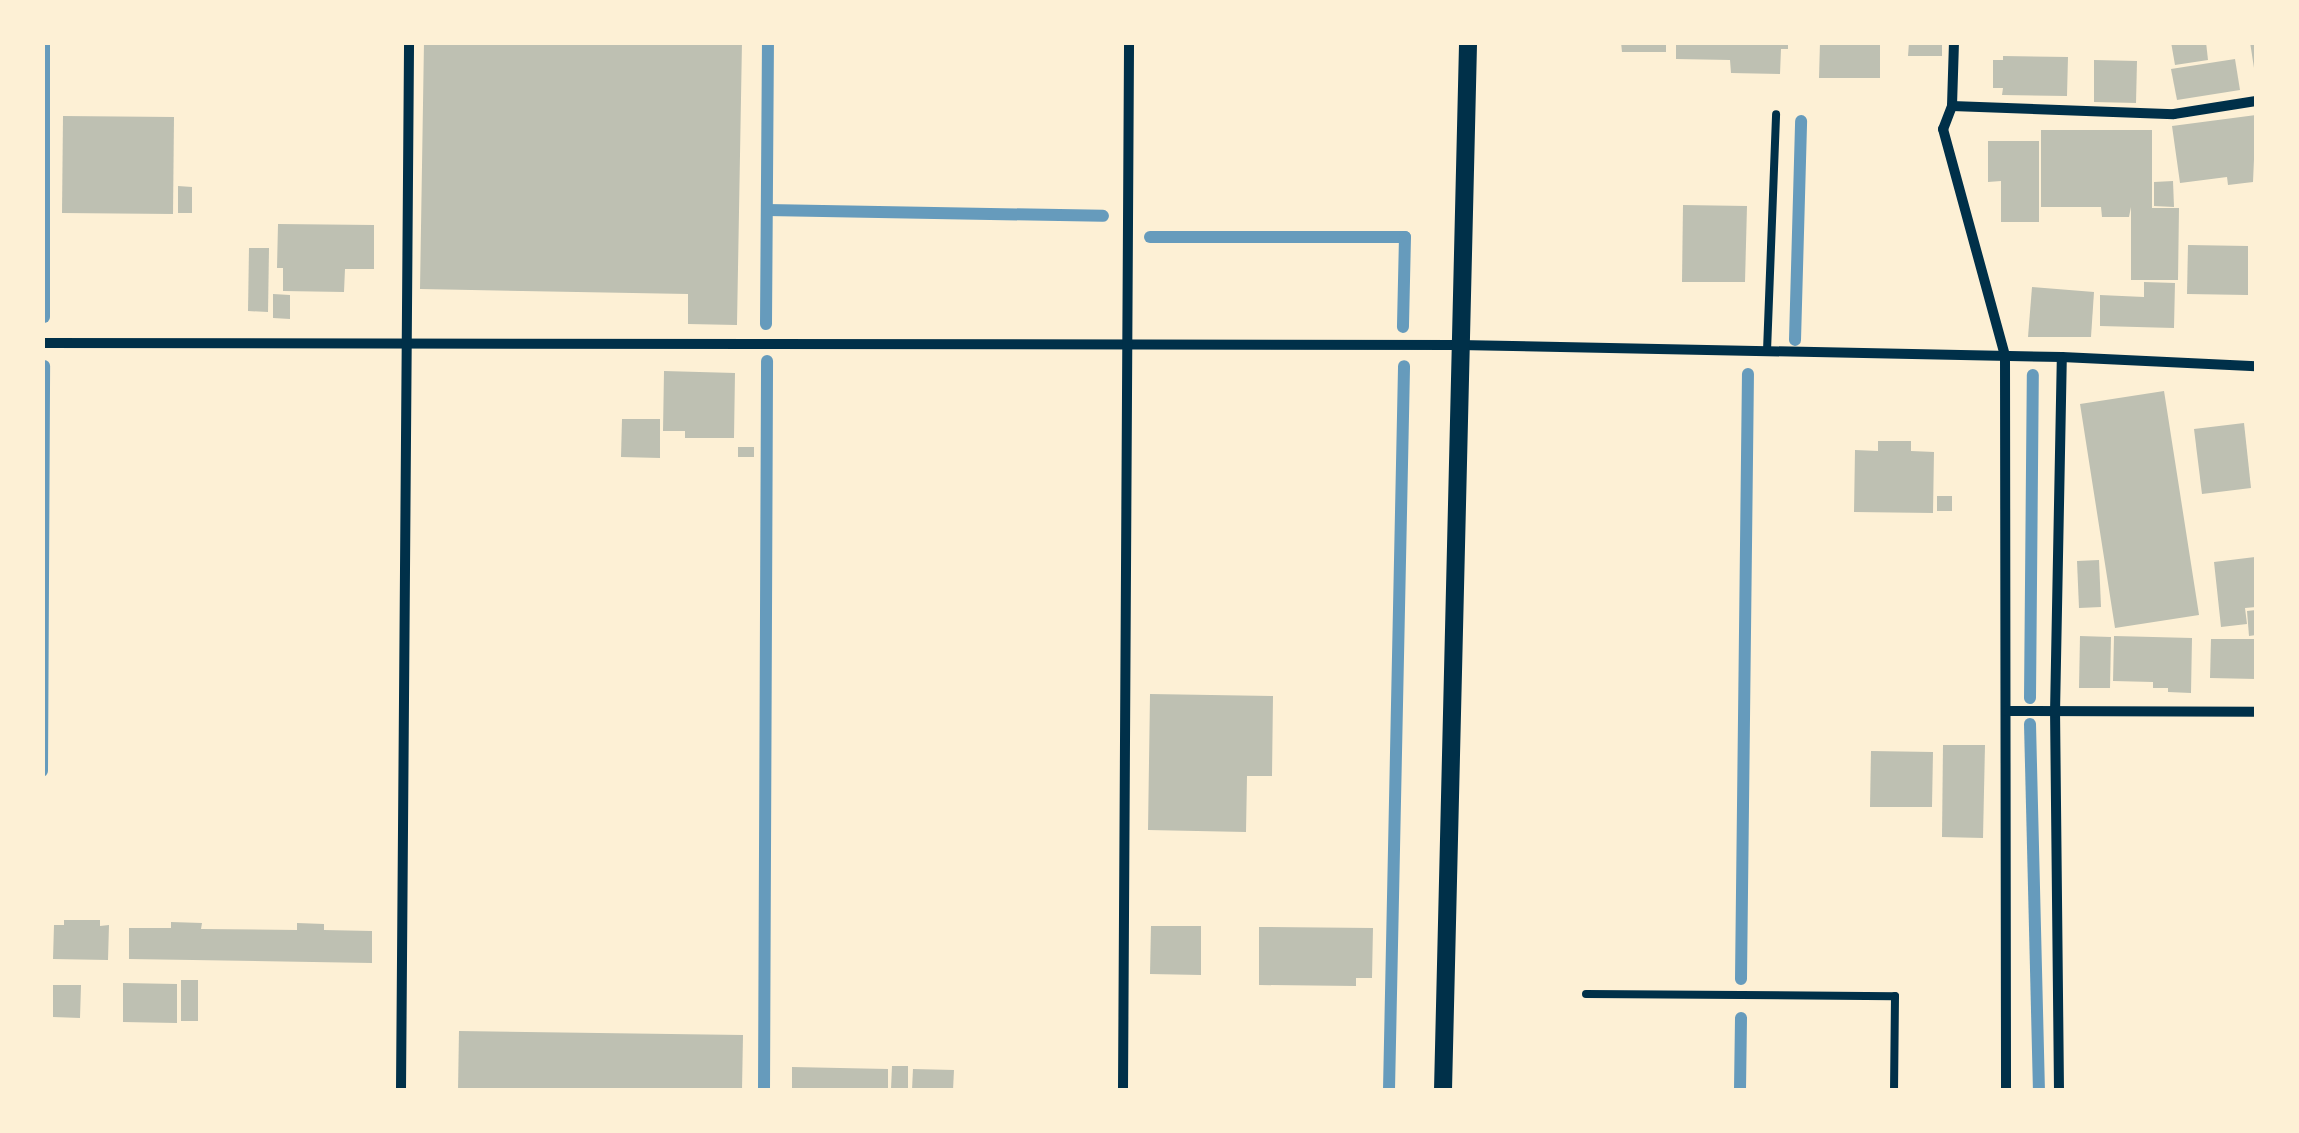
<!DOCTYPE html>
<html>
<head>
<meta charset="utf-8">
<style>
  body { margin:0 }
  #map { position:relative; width:2299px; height:1133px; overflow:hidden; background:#fdf0d5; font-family:"IBM Plex Sans",sans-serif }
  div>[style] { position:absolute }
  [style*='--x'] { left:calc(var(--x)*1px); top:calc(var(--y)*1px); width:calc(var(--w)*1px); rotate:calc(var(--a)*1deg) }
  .stream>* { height:12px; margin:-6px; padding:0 6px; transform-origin:6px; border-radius:6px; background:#669bbc }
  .building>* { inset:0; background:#bec0b2 }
  .service>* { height:8px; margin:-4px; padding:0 4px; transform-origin:4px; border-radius:4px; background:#003049 }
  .minor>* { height:10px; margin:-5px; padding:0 5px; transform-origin:5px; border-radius:5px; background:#003049 }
  .tertiary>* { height:18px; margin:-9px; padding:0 9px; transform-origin:9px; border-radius:9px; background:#003049 }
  span { translate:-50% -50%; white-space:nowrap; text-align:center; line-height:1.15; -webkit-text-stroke:9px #fdf0d5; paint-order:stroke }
  .frame { position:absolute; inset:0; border:45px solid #fdf0d5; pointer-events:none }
</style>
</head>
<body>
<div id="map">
  <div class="stream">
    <i style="--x:767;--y:210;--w:336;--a:1"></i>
    <i style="--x:1150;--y:237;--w:255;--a:0"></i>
    <i style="--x:1405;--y:237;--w:90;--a:91.3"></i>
    <i style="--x:44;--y:317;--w:275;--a:-90"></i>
    <i style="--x:766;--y:324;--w:282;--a:-89.6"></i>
    <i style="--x:1795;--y:340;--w:219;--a:-88.4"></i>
    <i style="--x:2030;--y:698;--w:323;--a:-89.5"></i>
    <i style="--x:2030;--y:724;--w:366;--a:88.6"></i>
    <i style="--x:42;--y:771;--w:405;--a:-89.7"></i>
    <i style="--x:1741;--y:979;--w:605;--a:-89.34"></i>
    <i style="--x:764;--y:1090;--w:729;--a:-89.76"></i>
    <i style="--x:1389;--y:1090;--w:724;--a:-88.81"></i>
    <i style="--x:1740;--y:1090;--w:72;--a:-89.2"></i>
  </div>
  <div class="building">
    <i style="clip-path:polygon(424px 42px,742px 42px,737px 325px,688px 324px,688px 294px,420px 289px)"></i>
    <i style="clip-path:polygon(1621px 42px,1666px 42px,1666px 52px,1622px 52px)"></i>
    <i style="clip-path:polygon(1676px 42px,1788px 42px,1788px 49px,1781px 49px,1780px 74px,1731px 73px,1730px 60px,1676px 59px)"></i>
    <i style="clip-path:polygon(1820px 42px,1880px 42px,1880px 78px,1819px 78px)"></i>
    <i style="clip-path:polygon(1909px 42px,1942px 42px,1942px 56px,1908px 56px)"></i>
    <i style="clip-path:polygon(2171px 42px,2206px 42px,2208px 60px,2175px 65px)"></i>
    <i style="clip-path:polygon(2250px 42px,2256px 42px,2256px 68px,2254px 68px)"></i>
    <i style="clip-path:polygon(2003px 56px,2068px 57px,2067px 96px,2002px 95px,2003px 88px,1993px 88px,1993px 60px,2003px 60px)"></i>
    <i style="clip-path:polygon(2235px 59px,2240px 90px,2177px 100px,2171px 69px)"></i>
    <i style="clip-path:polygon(2094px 60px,2137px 61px,2136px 103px,2094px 102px)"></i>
    <i style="clip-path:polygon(2256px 115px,2253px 182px,2228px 185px,2227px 177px,2180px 183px,2172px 126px)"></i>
    <i style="clip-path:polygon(63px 116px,174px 117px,173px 214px,62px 213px)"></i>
    <i style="clip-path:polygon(2041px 130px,2152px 130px,2152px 208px,2179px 208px,2178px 280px,2131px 280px,2131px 207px,2129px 217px,2102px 217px,2101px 207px,2041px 207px)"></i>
    <i style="clip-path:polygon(1988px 141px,2039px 141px,2039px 222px,2001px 222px,2001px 181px,1988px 182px)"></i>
    <i style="clip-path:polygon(2173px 181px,2174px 207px,2154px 206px,2154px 182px)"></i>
    <i style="clip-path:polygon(178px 186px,192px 187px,192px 213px,178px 213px)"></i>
    <i style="clip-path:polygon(1683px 205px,1747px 206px,1745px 282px,1682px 282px)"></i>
    <i style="clip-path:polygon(278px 224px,374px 225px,374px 269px,345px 269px,344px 292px,283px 291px,283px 268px,277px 268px)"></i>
    <i style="clip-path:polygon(2188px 245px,2248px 246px,2248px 295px,2187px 294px)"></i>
    <i style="clip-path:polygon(249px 248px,269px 248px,268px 312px,248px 311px)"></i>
    <i style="clip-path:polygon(2144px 282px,2175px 283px,2174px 328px,2100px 326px,2100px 295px,2144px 297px)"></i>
    <i style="clip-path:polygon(2032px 287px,2094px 292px,2091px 337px,2028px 337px)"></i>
    <i style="clip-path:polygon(273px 294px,290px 295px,290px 319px,273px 318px)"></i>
    <i style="clip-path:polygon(664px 371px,735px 373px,734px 438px,685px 438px,685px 431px,663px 431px)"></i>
    <i style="clip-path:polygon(2164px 391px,2199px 615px,2115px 628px,2080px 404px)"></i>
    <i style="clip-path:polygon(622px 419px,660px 419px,660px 458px,621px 457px)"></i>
    <i style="clip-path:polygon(2244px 423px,2251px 488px,2202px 494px,2194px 429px)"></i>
    <i style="clip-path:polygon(1878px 441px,1911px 441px,1911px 451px,1934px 452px,1933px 513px,1854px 512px,1855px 450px,1878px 451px)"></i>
    <i style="clip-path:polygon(738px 447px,754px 447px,754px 457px,738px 457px)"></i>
    <i style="clip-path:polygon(1937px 496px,1952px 496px,1952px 511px,1937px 511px)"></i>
    <i style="clip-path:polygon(2255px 557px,2256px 607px,2245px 608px,2247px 624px,2221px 627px,2214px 562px)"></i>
    <i style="clip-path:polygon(2099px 560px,2101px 607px,2079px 608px,2077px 561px)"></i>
    <i style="clip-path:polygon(2256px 610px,2256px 635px,2249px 636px,2247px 611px)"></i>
    <i style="clip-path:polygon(2080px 636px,2111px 637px,2110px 688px,2079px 688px)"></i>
    <i style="clip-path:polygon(2114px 636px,2192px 638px,2191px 693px,2168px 692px,2168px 688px,2153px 688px,2153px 682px,2113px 681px)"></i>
    <i style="clip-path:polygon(2211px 639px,2256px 639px,2256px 679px,2210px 678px)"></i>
    <i style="clip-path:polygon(1150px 694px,1273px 696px,1272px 776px,1247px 776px,1246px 832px,1148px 830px)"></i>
    <i style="clip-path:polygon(1943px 745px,1985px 745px,1983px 838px,1942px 837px)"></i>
    <i style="clip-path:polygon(1871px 751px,1933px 752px,1932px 807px,1870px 807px)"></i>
    <i style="clip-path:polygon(64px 920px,100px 920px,100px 926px,109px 925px,108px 960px,53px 959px,54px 925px,64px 925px)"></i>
    <i style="clip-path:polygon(171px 922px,202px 923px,201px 929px,297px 930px,297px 923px,324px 924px,324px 930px,372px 931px,372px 963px,129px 959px,129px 928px,171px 928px)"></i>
    <i style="clip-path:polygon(1151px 926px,1201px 926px,1201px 975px,1150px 974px)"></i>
    <i style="clip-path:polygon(1259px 927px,1373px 928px,1372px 978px,1356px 978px,1356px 986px,1259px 985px)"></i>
    <i style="clip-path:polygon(181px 980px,198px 980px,198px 1021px,181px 1021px)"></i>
    <i style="clip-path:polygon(123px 983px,177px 984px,177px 1023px,123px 1022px)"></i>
    <i style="clip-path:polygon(53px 985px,81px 985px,80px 1018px,53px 1017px)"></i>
    <i style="clip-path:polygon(459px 1031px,743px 1035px,742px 1090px,458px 1090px)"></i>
    <i style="clip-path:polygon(892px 1066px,908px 1066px,908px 1090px,891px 1089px)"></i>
    <i style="clip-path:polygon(792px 1067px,888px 1069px,888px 1090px,792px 1090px)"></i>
    <i style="clip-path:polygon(913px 1069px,954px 1070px,953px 1090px,912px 1090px)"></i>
  </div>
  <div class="service">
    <i style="--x:1767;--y:351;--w:237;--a:-87.8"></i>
    <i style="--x:1586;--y:994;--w:309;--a:0.4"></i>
    <i style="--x:1895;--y:996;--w:94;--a:90.6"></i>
  </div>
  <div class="minor">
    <i style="--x:1954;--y:42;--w:64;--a:91.8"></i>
    <i style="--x:1952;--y:106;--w:25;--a:111"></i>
    <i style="--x:1943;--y:129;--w:235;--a:74.7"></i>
    <i style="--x:2005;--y:356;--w:734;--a:89.92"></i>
    <i style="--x:1952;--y:106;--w:222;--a:2.1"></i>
    <i style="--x:2174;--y:114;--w:83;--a:-9"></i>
    <i style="--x:42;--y:343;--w:1417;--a:0.08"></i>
    <i style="--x:1459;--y:345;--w:603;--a:1.14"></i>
    <i style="--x:2062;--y:357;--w:194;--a:2.7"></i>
    <i style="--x:2006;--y:711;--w:250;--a:0.2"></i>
    <i style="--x:401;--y:1090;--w:1048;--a:-89.56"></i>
    <i style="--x:1123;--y:1090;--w:1048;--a:-89.67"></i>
    <i style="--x:2059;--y:1090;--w:377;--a:-90.6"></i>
    <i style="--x:2055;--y:713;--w:356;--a:-88.9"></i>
  </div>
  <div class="tertiary">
    <i style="--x:1443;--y:1090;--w:1048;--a:-88.63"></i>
  </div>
  <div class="frame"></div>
</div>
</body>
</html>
